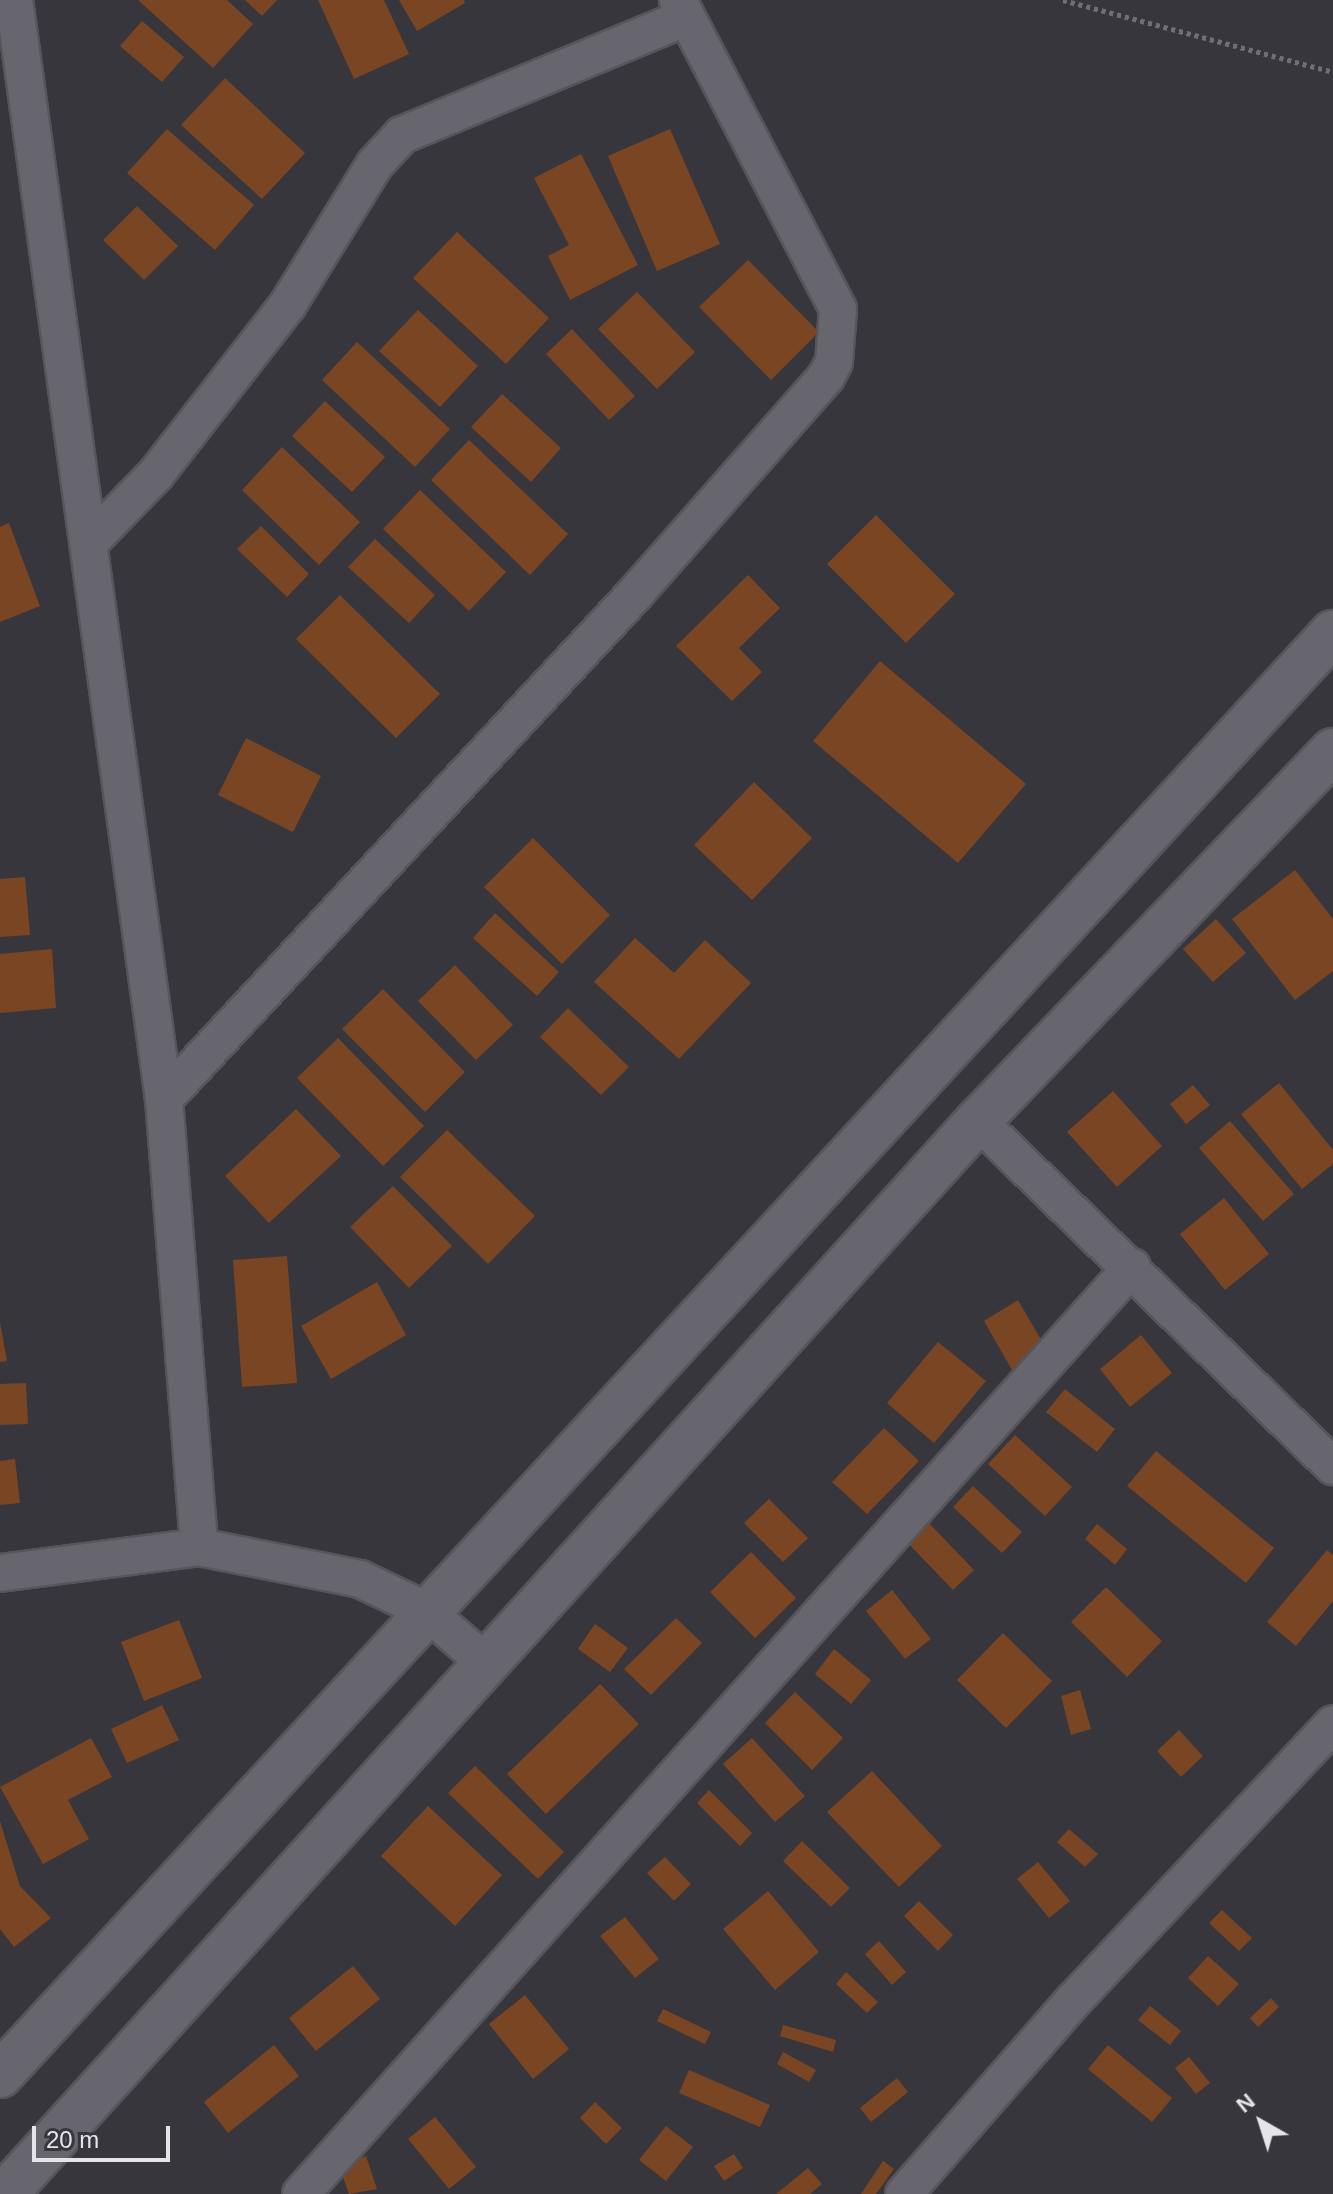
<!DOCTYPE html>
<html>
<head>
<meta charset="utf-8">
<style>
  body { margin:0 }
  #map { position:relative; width:1333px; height:2194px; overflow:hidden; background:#37363d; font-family:Arial,sans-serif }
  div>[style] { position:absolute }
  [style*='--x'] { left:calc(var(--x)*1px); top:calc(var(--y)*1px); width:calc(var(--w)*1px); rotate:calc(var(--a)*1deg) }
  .building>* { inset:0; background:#7a4523 }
  .path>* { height:5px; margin-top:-2.5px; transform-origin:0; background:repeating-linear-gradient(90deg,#706f75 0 4px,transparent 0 8px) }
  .roads { filter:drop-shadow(2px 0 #56555b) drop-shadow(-2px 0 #56555b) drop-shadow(0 2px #56555b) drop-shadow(0 -2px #56555b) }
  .minor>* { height:36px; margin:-18px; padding:0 18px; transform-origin:18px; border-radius:18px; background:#67656e }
  .tertiary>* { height:44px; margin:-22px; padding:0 22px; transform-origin:22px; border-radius:22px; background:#67656e }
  span { translate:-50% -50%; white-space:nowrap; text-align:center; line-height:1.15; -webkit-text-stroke:8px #37363d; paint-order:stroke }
  .north { position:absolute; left:1221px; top:2082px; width:80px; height:80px; -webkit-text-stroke:6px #37363d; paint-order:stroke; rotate:321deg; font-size:22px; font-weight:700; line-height:32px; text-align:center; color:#e5e4e9 }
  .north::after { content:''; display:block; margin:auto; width:28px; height:36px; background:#e5e4e9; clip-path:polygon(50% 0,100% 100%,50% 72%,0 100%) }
  .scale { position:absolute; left:32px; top:2126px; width:138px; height:36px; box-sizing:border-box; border:4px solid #e5e4e9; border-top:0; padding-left:10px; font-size:24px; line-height:28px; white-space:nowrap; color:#e5e4e9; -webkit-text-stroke:6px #37363d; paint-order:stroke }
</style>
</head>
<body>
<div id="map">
  <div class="building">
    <i style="clip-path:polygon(138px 0,227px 0,253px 24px,213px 68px)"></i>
    <i style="clip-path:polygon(245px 0,277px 0,262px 16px)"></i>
    <i style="clip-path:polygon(318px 0,384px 0,409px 54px,354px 79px)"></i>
    <i style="clip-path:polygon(399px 0,464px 0,465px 3px,417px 31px)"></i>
    <i style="clip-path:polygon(142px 21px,184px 57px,162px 82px,120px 46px)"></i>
    <i style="clip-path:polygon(225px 78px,305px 153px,262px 199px,181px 125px)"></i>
    <i style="clip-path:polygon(167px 129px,254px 205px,215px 250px,127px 173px)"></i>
    <i style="clip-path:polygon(670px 129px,720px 244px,657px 271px,608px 156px)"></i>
    <i style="clip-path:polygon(581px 154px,638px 265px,570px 300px,548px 256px,569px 245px,534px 178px)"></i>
    <i style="clip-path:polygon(137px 206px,178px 246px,144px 280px,103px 240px)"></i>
    <i style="clip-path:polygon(457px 232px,549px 318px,506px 364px,413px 278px)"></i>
    <i style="clip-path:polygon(748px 260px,819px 332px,771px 380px,699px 307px)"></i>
    <i style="clip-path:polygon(637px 292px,695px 352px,657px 389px,598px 329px)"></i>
    <i style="clip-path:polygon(418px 310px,478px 366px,440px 407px,379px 351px)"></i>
    <i style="clip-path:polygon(572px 329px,635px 396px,609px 420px,546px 354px)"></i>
    <i style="clip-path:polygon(357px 342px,450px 429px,415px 467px,322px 380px)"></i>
    <i style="clip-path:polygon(502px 394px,561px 448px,531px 482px,471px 427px)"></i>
    <i style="clip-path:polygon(325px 401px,385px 457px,352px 492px,292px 436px)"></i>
    <i style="clip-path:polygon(469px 440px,568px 534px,530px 575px,431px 480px)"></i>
    <i style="clip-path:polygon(282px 447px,360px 522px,319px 565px,242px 490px)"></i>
    <i style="clip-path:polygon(420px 490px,506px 572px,469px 611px,383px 529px)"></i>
    <i style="clip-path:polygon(876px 515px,955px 594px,906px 643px,827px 564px)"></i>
    <i style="clip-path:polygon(9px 523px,40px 606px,0 622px,0 527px)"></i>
    <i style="clip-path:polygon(261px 526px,309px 574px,287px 597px,237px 549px)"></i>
    <i style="clip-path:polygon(375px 539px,435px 595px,409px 623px,348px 567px)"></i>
    <i style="clip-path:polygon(748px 575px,780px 608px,739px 648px,762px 672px,732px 701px,676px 646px)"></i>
    <i style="clip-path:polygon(340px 595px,440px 694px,396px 738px,296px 639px)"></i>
    <i style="clip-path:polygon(880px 661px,1026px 784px,958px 863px,813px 741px)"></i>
    <i style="clip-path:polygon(246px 738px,321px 776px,293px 832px,218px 795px)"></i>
    <i style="clip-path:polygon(754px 782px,812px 838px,752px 900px,694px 845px)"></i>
    <i style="clip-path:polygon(533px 838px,610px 915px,562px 964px,484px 887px)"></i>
    <i style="clip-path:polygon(1295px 870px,1333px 919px,1333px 971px,1295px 1000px,1232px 919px)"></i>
    <i style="clip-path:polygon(25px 877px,30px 935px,0 937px,0 879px)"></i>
    <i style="clip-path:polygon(495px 913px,559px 972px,537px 996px,473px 938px)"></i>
    <i style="clip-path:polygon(1216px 919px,1246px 953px,1213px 982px,1183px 949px)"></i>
    <i style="clip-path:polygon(635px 938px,674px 973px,705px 940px,751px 983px,679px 1059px,594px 982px)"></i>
    <i style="clip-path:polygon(52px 949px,56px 1008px,0 1013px,0 954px)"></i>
    <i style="clip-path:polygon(455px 965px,513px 1025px,476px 1060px,418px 1001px)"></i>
    <i style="clip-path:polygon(383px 989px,465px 1072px,425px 1112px,342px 1029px)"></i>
    <i style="clip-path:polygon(568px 1008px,629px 1067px,601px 1095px,540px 1037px)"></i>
    <i style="clip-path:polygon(338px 1038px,424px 1126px,383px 1166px,297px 1078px)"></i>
    <i style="clip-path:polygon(1279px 1083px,1333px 1150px,1333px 1164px,1302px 1189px,1241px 1114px)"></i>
    <i style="clip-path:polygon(1193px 1085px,1210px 1105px,1186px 1124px,1170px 1104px)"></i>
    <i style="clip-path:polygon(1113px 1091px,1162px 1146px,1117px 1187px,1067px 1132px)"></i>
    <i style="clip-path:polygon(296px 1109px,341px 1156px,269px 1223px,225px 1176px)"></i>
    <i style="clip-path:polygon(1230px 1121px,1294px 1194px,1263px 1221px,1199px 1148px)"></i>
    <i style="clip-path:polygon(447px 1130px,535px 1216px,488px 1264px,400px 1177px)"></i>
    <i style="clip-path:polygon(393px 1186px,452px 1246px,409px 1288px,350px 1227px)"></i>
    <i style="clip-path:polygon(1224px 1198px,1269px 1254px,1225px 1290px,1180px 1234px)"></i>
    <i style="clip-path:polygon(287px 1256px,297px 1383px,242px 1387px,233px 1260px)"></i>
    <i style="clip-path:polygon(377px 1282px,406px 1335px,331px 1379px,301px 1326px)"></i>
    <i style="clip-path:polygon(1018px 1300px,1047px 1350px,1012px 1370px,984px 1321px)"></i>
    <i style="clip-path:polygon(0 1322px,7px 1361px,0 1362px)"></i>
    <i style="clip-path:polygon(1141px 1335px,1172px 1373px,1130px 1407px,1100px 1369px)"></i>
    <i style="clip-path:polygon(938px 1342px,986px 1381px,934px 1443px,887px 1403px)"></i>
    <i style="clip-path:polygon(26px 1383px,28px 1424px,0 1425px,0 1384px)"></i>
    <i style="clip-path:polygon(1065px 1389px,1115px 1429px,1097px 1452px,1046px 1412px)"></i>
    <i style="clip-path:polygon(884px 1428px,919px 1461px,867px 1514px,832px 1482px)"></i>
    <i style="clip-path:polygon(1015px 1435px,1072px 1487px,1045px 1516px,988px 1464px)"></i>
    <i style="clip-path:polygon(1156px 1451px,1274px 1548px,1246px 1583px,1127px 1486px)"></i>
    <i style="clip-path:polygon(15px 1459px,20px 1503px,0 1505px,0 1461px)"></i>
    <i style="clip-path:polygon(973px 1486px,1022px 1532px,1002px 1553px,953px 1507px)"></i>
    <i style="clip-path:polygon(769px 1499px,808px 1538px,783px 1562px,744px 1523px)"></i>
    <i style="clip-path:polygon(924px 1518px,974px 1570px,953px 1590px,903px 1538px)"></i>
    <i style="clip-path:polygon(1097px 1524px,1127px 1549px,1115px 1565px,1085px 1539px)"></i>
    <i style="clip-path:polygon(1327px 1550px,1333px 1555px,1333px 1601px,1296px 1646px,1267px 1622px)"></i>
    <i style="clip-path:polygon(751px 1552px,796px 1598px,755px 1638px,710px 1592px)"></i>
    <i style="clip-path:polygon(1106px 1587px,1162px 1641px,1127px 1677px,1071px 1622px)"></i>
    <i style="clip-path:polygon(892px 1590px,931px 1639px,905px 1659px,866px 1611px)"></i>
    <i style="clip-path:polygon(676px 1618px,702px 1643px,651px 1695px,624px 1669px)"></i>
    <i style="clip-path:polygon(179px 1620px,202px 1678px,144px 1701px,121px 1642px)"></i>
    <i style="clip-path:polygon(595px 1624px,628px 1648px,610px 1672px,578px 1649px)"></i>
    <i style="clip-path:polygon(1003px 1633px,1052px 1681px,1006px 1728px,957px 1680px)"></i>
    <i style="clip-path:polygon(834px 1649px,871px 1680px,851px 1704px,815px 1674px)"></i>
    <i style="clip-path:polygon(600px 1684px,639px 1724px,546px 1814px,507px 1774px)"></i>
    <i style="clip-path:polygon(1080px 1690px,1091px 1729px,1071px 1735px,1061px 1696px)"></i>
    <i style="clip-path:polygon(795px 1692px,843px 1738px,812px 1770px,765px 1723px)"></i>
    <i style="clip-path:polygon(162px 1705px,179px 1740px,127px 1763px,111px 1729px)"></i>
    <i style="clip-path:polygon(1179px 1730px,1203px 1756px,1181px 1777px,1157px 1751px)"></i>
    <i style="clip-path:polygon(91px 1738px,112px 1777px,68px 1800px,89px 1839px,43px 1864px,0 1787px)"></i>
    <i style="clip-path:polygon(752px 1738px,805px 1796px,775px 1822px,723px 1764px)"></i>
    <i style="clip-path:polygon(475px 1766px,564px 1852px,538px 1879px,448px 1793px)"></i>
    <i style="clip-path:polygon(872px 1771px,942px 1846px,899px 1887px,827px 1812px)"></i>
    <i style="clip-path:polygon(709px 1790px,752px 1833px,740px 1846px,697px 1803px)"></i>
    <i style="clip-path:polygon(428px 1806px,502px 1875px,455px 1926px,381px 1856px)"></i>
    <i style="clip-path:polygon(0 1821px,20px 1886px,51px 1918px,14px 1947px,0 1929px)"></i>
    <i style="clip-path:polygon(1069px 1829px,1098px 1854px,1085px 1867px,1057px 1842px)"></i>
    <i style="clip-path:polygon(802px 1841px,850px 1888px,831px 1907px,783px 1861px)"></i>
    <i style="clip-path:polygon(665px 1857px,691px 1884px,674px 1901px,647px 1873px)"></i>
    <i style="clip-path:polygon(1038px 1862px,1070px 1901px,1049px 1918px,1017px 1879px)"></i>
    <i style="clip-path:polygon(768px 1891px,819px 1952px,775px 1990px,723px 1929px)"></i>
    <i style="clip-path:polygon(919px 1901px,953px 1935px,938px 1951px,904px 1916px)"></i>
    <i style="clip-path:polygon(1222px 1910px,1252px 1938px,1239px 1951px,1209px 1923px)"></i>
    <i style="clip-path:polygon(625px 1917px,659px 1959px,635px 1978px,600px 1936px)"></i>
    <i style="clip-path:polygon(879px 1941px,906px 1972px,892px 1985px,865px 1954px)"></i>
    <i style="clip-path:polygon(1208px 1956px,1239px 1984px,1218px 2006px,1188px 1978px)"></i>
    <i style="clip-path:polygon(353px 1966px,380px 1999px,316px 2051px,289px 2018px)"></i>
    <i style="clip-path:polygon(846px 1972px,878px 2002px,867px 2013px,836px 1984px)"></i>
    <i style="clip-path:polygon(525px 1995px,569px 2049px,533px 2079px,489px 2024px)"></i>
    <i style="clip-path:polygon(1271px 1998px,1279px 2007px,1258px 2027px,1250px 2018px)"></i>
    <i style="clip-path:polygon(1150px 2006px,1181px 2031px,1170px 2045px,1138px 2020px)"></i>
    <i style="clip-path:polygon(663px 2009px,711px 2032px,705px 2044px,657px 2021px)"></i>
    <i style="clip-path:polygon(783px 2025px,836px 2040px,833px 2052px,780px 2036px)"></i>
    <i style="clip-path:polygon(274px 2045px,299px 2076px,228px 2133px,204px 2102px)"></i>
    <i style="clip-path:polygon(1108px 2045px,1172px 2098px,1152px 2122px,1088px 2069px)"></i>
    <i style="clip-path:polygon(783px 2052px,816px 2070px,809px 2082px,777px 2064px)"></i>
    <i style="clip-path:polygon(1189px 2057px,1210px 2083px,1196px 2094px,1175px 2068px)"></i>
    <i style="clip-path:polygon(689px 2070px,770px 2105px,760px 2127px,679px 2093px)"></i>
    <i style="clip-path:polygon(897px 2078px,908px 2092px,871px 2122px,860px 2108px)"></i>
    <i style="clip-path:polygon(595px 2102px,622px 2128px,606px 2144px,580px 2118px)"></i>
    <i style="clip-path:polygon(435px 2117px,476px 2167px,449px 2189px,408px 2139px)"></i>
    <i style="clip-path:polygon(666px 2126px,693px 2147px,666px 2181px,639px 2160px)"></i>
    <i style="clip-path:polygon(734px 2154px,743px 2168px,724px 2181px,714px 2166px)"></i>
    <i style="clip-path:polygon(366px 2156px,377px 2189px,349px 2194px,339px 2166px)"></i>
    <i style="clip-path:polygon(883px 2161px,894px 2169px,876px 2194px,861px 2194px)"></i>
    <i style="clip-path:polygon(808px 2168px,822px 2184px,810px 2194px,776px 2194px)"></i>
  </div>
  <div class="path">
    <i style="--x:1063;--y:0;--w:279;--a:14.9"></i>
  </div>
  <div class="roads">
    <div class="minor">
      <i style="--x:14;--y:0;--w:1109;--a:82.23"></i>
      <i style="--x:164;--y:1099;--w:449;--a:85.5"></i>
      <i style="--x:92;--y:540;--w:92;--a:-45.9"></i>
      <i style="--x:156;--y:474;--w:213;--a:-52.1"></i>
      <i style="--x:287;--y:306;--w:167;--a:-58.2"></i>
      <i style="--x:375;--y:164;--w:40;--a:-47"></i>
      <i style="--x:402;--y:135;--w:306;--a:-22.5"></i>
      <i style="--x:164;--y:1099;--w:688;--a:-47"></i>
      <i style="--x:633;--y:596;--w:292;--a:-48.6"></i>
      <i style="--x:826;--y:377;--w:17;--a:-62"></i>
      <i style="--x:834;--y:362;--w:53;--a:-85.7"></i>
      <i style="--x:838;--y:309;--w:348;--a:-117.4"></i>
      <i style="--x:978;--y:1121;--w:495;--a:44.2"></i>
      <i style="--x:0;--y:1573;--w:201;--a:-7.4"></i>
      <i style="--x:199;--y:1547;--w:164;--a:11.2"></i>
      <i style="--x:360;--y:1579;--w:72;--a:25.5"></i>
      <i style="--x:425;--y:1610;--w:81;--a:41"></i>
      <i style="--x:301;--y:2194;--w:1245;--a:-48.13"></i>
      <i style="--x:904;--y:2194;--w:259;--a:-48.8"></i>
      <i style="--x:1075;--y:1999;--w:377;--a:-46.8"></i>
    </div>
    <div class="tertiary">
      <i style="--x:0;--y:2075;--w:1964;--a:-47.25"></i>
      <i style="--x:5;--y:2194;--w:1448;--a:-47.8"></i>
      <i style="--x:978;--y:1121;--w:513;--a:-46.19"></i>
    </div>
  </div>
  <div class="north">N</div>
  <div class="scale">20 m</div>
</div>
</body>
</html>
